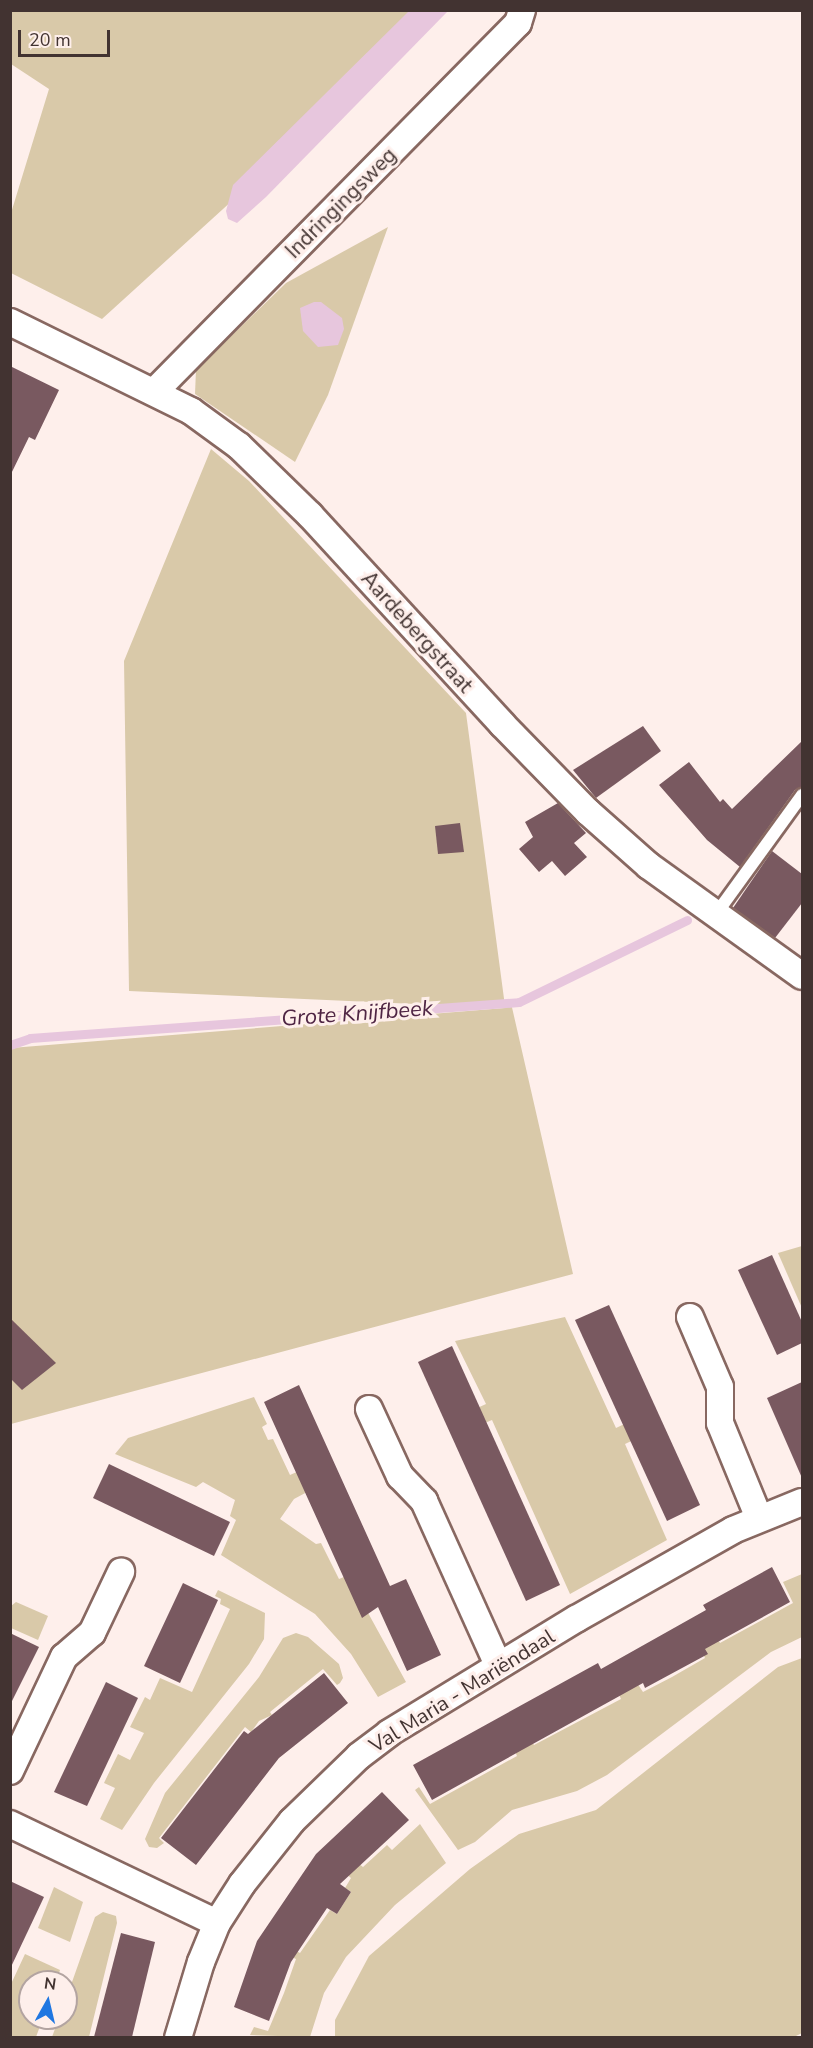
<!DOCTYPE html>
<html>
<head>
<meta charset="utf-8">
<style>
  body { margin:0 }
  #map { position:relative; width:813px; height:2048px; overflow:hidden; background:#feefeb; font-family:"Nunito Sans",sans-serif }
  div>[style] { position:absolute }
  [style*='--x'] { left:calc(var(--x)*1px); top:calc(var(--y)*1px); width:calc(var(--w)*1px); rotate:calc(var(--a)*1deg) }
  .green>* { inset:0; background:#d9c9a9 }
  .water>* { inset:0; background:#e7c6dd }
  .stream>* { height:9px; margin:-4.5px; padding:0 4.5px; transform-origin:4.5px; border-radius:4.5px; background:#e7c6dd }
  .building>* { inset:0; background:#795960 }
  .roads { filter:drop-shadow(2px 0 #886861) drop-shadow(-2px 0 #886861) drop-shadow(0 2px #886861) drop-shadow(0 -2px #886861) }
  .lane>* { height:12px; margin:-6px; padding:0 6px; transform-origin:6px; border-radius:6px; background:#fff }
  .street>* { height:26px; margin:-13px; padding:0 13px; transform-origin:13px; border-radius:13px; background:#fff }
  span { translate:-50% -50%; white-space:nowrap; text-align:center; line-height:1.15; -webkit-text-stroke:6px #feefeb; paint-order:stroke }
  .street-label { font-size:21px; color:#423331 }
  .water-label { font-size:22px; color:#4f2544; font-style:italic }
  .frame { position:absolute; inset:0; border:12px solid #423331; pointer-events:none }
  .north { position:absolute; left:18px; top:1970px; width:60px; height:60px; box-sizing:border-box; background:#feefeb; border:2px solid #b3a4a1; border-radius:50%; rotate:8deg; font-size:16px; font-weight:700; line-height:24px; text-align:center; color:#423331 }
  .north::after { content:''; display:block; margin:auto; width:21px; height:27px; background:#2077e1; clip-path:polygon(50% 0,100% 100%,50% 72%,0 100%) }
  .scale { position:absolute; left:18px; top:30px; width:92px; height:27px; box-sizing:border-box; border:3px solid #423331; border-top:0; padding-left:8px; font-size:18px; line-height:21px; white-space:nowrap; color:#423331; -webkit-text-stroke:4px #feefeb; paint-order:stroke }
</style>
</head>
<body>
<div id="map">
  <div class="green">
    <i style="clip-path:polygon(10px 11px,441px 11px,102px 319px,11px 273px,11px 213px,49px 89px,11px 64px)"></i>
    <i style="clip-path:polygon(388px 227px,328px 395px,295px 462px,195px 394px,196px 370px,286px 283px)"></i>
    <i style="clip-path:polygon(211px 449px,249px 481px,466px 713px,505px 1006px,511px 1003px,573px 1274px,11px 1424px,11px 1048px,505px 1008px,129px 991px,124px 661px)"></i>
    <i style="clip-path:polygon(802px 1246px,802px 1308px,778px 1253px)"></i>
    <i style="clip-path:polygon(565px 1317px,616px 1428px,637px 1418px,644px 1435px,625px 1444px,667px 1540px,570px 1594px,492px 1420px,480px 1425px,473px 1410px,486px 1404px,455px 1341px)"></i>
    <i style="clip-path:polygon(254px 1397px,267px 1424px,262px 1427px,268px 1440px,273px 1439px,290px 1475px,312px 1465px,322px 1484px,294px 1499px,280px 1519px,316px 1544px,321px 1543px,339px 1579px,361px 1570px,367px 1611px,406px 1682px,378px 1697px,351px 1654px,315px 1614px,221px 1555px,236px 1520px,230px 1516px,235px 1500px,203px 1482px,196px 1487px,115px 1454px,128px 1438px)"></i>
    <i style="clip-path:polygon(802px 1574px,802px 1637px,771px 1652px,607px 1775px,577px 1791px,512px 1810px,475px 1842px,458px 1850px,415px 1790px,419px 1787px,430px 1804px,517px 1756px,509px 1738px,524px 1729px,534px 1745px,621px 1699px,614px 1683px,633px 1677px,643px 1692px,672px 1677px,705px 1658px,698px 1643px,715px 1634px,720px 1643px,793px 1603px,783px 1582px)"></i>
    <i style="clip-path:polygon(218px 1590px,265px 1613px,264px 1639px,249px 1664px,154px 1783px,122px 1830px,100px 1819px,115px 1788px,104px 1783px,118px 1754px,130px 1760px,144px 1733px,130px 1727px,145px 1697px,150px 1700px,160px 1678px,192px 1692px,230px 1609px,220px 1604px,221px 1599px,215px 1596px)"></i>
    <i style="clip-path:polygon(16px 1602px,48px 1616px,38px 1640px,11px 1628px,11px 1606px)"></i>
    <i style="clip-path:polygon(296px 1633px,308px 1637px,339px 1664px,343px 1678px,340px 1683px,337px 1685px,323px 1669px,270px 1712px,272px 1715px,259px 1721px,251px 1732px,245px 1727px,159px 1838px,164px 1843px,157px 1848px,149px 1847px,145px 1839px,165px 1793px,259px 1677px,283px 1638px)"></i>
    <i style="clip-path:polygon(802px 1658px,802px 2033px,792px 2038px,335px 2037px,335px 2020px,369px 1956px,470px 1869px,519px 1834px,596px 1810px,778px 1667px)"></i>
    <i style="clip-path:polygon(420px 1824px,446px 1863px,395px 1905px,346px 1957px,324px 1993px,310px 2037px,250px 2035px,254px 2027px,268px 2031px,284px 1993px,296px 1959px,281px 1952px,285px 1945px,300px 1953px,330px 1910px,337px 1914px,351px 1892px,345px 1888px,351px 1878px,338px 1867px,350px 1857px,363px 1867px,387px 1845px,392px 1850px)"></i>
    <i style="clip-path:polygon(54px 1887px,83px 1902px,70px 1942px,38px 1928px)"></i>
    <i style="clip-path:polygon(103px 1912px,116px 1916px,117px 1923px,89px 2037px,52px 2037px,59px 2018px,66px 2018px,66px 1999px,95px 1917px)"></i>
    <i style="clip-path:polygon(25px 1954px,60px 1970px,56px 1982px,30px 1982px,30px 2018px,43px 2018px,36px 2037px,11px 2037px,11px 1984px)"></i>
  </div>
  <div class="water">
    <i style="clip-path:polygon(409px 11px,448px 11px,266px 197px,237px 223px,228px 219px,226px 211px,233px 185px)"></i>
    <i style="clip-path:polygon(314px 302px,321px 302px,342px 318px,344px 329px,338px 345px,318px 347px,303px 331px,300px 308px)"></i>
  </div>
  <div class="stream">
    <i style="--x:10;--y:1045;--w:21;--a:-19"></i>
    <i style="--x:30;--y:1038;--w:490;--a:-4.2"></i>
    <i style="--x:519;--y:1002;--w:187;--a:-26"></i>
  </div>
  <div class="building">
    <i style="clip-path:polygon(10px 366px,59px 390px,35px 440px,29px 437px,10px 476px)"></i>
    <i style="clip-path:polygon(643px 726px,661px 751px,596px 798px,573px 770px)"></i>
    <i style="clip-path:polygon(802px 741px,802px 787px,795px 790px,740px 867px,707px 840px,659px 785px,689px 762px,720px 802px,723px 799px,732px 809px)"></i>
    <i style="clip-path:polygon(558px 803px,586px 833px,574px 843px,587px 857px,565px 876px,552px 861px,539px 872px,519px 849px,533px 837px,525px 822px)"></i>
    <i style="clip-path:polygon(460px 823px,464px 852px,438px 854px,435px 826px)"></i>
    <i style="clip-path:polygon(772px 851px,802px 874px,802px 903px,775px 938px,733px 908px)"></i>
    <i style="clip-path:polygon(772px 1255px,802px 1322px,802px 1343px,777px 1355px,738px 1270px)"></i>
    <i style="clip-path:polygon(609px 1305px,700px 1505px,667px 1521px,575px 1320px)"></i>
    <i style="clip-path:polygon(10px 1318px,56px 1363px,22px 1390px,10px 1378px)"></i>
    <i style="clip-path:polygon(452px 1346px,560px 1585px,526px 1601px,418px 1362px)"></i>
    <i style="clip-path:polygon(802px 1382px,802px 1478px,767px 1398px)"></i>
    <i style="clip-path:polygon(299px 1385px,390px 1586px,406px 1579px,441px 1655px,407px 1671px,378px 1607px,362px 1618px,264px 1402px)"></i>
    <i style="clip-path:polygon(109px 1464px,230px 1522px,214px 1556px,93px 1498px)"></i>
    <i style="clip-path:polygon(772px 1567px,790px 1602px,705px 1649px,708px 1654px,645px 1688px,643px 1683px,432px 1800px,413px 1765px,598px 1663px,601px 1669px,706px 1610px,703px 1605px)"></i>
    <i style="clip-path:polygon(183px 1583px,218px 1600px,180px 1683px,144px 1666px)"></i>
    <i style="clip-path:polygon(10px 1633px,39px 1647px,10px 1705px)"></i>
    <i style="clip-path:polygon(324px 1673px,348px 1703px,279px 1758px,196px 1865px,161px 1838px,244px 1731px,248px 1734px)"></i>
    <i style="clip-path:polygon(106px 1682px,138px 1698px,87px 1806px,54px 1792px)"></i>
    <i style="clip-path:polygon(382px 1792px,409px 1820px,340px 1884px,351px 1892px,337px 1914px,327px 1908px,291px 1962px,269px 2021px,234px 2007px,257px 1941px,316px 1854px)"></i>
    <i style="clip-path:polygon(10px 1881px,44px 1897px,10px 1969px)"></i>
    <i style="clip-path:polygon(121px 1933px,155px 1942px,132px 2037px,94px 2037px)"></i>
  </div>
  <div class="roads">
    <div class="lane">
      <i style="--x:716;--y:914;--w:147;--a:-54.1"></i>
    </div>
    <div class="street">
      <i style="--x:10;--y:322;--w:202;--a:26.2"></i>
      <i style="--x:191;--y:411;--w:59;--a:36.1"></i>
      <i style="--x:239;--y:446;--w:99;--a:44.2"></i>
      <i style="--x:310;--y:515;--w:284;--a:47.4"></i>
      <i style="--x:502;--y:724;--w:123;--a:45.7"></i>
      <i style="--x:588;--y:812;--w:81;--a:41.5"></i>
      <i style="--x:649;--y:866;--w:188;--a:35.7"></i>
      <i style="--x:154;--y:392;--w:518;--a:-45.39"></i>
      <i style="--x:518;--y:23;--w:14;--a:-73"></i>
      <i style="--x:690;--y:1317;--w:76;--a:66.8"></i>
      <i style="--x:720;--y:1387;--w:36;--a:90"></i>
      <i style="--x:720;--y:1423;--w:103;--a:67.7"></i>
      <i style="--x:369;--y:1409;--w:74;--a:65.2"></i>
      <i style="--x:400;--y:1476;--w:35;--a:46"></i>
      <i style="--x:424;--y:1501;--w:180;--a:65.7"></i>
      <i style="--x:10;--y:1771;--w:126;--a:-64.7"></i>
      <i style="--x:64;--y:1657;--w:37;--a:-41"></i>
      <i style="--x:92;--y:1633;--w:68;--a:-64.6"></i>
      <i style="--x:10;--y:1824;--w:229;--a:25.6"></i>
      <i style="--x:178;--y:2038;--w:79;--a:-73.2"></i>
      <i style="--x:201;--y:1962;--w:42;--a:-67.7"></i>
      <i style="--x:217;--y:1923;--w:46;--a:-57.3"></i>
      <i style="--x:242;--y:1884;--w:80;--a:-51.6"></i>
      <i style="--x:292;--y:1821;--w:93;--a:-44.1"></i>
      <i style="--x:359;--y:1756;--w:38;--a:-37"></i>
      <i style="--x:389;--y:1733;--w:219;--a:-31.4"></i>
      <i style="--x:576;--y:1619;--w:180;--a:-29.5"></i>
      <i style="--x:733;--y:1530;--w:74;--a:-22.1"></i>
    </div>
  </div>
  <div class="street-label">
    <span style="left:341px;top:203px;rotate:-45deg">Indringingsweg</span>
    <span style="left:417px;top:632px;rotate:48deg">Aardebergstraat</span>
    <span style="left:462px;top:1691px;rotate:-32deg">Val Maria - Mariëndaal</span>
  </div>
  <div class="water-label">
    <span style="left:357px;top:1014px;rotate:-4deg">Grote Knijfbeek</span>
  </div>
  <div class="frame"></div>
  <div class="north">N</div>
  <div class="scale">20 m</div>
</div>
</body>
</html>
